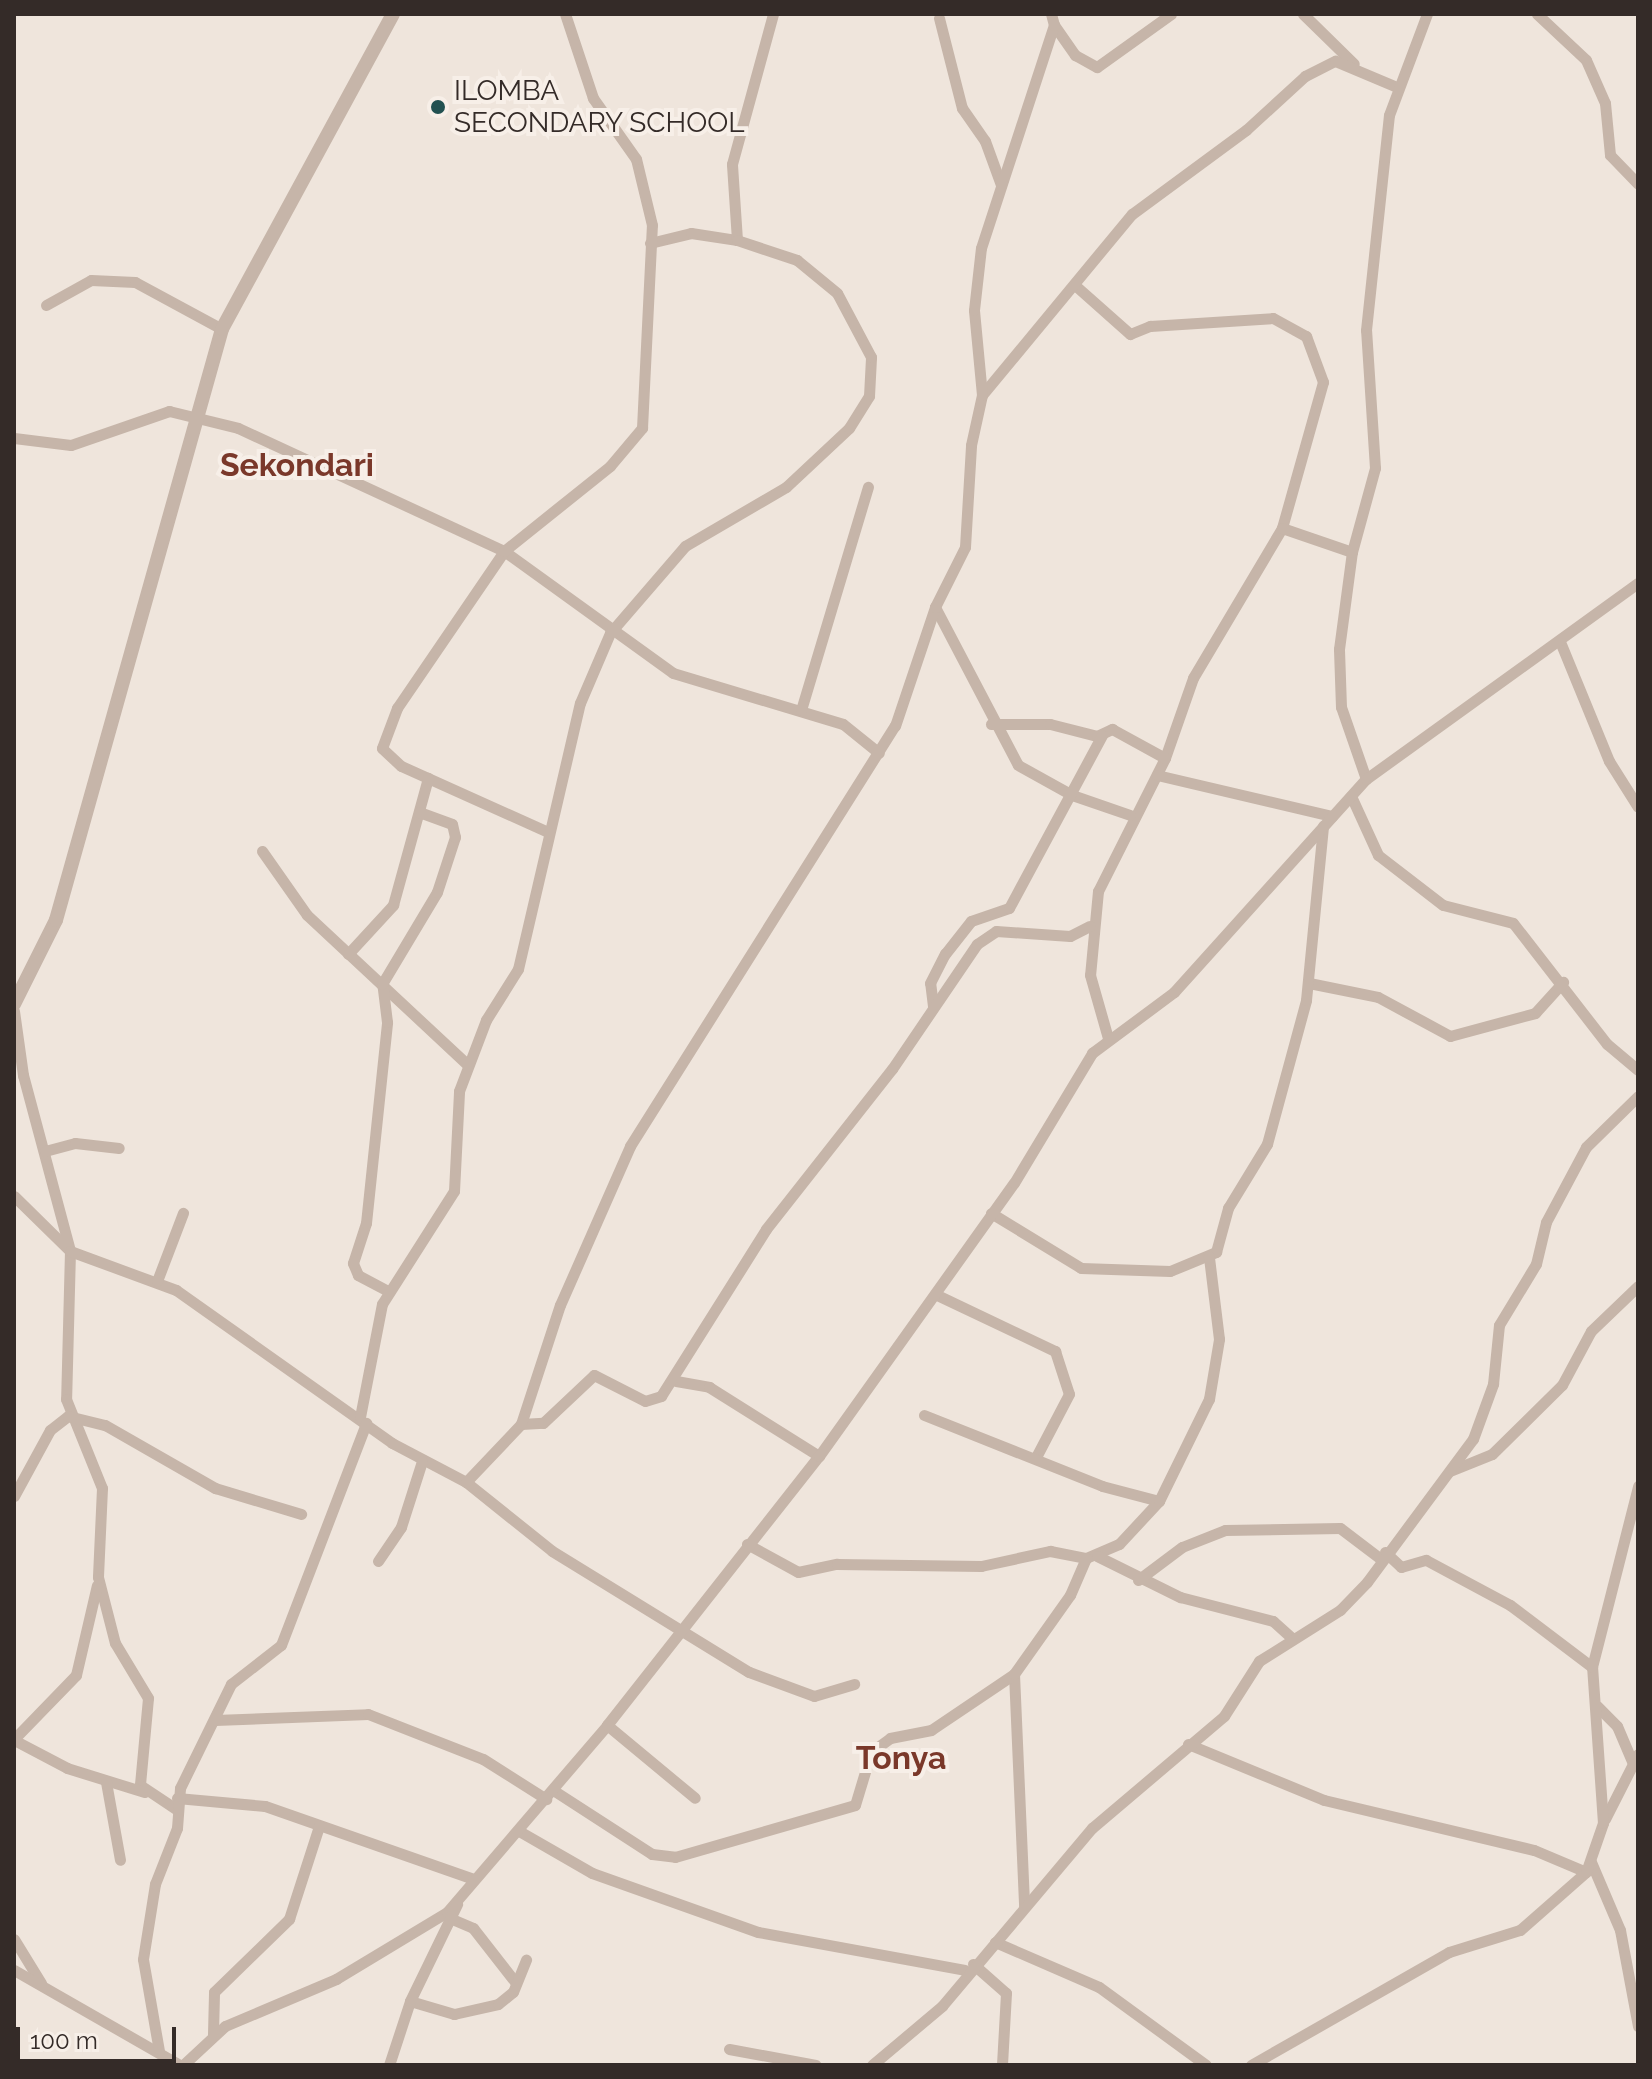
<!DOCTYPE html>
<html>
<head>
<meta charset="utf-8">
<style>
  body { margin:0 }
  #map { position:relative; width:1652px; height:2079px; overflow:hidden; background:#efe5dc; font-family:Raleway,sans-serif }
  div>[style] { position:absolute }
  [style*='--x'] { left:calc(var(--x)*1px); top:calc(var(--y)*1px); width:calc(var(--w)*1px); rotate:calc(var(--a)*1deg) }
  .minor>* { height:11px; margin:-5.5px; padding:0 5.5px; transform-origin:5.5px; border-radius:5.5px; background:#c6b5a9 }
  .tertiary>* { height:14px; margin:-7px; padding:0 7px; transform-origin:7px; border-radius:7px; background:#c6b5a9 }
  .dots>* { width:22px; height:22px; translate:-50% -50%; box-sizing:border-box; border:4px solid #f7efe8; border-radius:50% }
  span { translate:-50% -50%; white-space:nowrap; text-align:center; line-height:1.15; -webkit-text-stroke:8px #f7efe8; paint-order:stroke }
  .poi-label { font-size:28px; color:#342b28 }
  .left { translate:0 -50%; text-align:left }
  .quarter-label { font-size:32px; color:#7a382a; font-weight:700 }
  .frame { position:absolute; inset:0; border:16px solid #342b28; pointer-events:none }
  .scale { position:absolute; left:16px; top:2027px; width:160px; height:36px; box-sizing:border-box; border:4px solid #342b28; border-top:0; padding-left:10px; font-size:24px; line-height:28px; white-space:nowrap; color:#342b28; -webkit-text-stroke:6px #f7efe8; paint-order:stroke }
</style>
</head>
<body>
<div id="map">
  <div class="minor">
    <i style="--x:1303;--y:14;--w:71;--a:44.4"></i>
    <i style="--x:1537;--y:14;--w:67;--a:43.2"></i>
    <i style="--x:1586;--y:60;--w:47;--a:66.2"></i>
    <i style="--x:1605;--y:103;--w:52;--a:84.5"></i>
    <i style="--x:1610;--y:155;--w:40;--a:46"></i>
    <i style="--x:939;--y:18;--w:93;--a:75.7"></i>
    <i style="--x:962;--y:108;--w:40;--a:55.1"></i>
    <i style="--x:985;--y:141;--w:47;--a:70"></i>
    <i style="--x:1054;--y:25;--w:37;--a:55"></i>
    <i style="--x:1075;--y:55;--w:25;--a:29"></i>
    <i style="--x:1097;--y:67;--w:91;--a:-35.6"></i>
    <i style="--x:650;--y:243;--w:42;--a:-13.7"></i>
    <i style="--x:691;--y:233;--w:47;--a:8.7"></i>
    <i style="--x:737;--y:240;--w:76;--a:-93.8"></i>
    <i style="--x:732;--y:164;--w:156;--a:-74.7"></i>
    <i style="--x:1077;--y:287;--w:71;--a:41.6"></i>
    <i style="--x:1130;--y:334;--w:22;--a:-22"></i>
    <i style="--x:1150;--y:326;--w:123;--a:-3.7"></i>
    <i style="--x:1273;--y:318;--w:38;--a:29"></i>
    <i style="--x:1306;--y:336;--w:49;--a:69.7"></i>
    <i style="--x:1323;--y:382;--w:152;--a:105.7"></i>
    <i style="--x:1282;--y:528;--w:174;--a:120.7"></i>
    <i style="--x:1193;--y:678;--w:85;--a:109.3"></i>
    <i style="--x:1165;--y:758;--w:149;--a:116.7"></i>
    <i style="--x:1098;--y:891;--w:84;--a:95.4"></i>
    <i style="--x:1090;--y:975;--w:66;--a:74.1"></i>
    <i style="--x:46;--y:305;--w:51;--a:-29.1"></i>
    <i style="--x:91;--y:280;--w:44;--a:2.6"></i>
    <i style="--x:135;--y:282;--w:99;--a:28.4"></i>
    <i style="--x:982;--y:395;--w:235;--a:-50.4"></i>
    <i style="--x:1132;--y:214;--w:142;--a:-36.4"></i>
    <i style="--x:1246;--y:130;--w:80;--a:-42.5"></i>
    <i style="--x:1305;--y:76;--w:34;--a:-27"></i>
    <i style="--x:1335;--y:61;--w:67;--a:22.8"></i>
    <i style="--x:14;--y:438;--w:57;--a:7"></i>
    <i style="--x:71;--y:445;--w:104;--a:-19.1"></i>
    <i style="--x:169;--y:411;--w:71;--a:13.8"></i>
    <i style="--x:238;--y:428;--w:293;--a:24.8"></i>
    <i style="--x:504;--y:551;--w:208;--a:35.8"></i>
    <i style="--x:673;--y:673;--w:177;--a:16.7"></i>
    <i style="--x:843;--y:724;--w:46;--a:38.9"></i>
    <i style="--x:1282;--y:528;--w:74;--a:18.9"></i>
    <i style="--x:935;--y:607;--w:178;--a:62.3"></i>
    <i style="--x:1018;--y:765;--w:62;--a:29.1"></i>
    <i style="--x:1072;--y:795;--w:61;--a:19"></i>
    <i style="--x:1561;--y:644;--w:126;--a:67.7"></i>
    <i style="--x:1609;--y:761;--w:54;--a:57.8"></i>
    <i style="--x:801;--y:710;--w:233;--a:-73.3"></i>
    <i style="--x:991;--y:724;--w:59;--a:0"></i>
    <i style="--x:1050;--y:724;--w:49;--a:14.3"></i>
    <i style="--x:1097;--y:736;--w:17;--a:-25"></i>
    <i style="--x:1112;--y:729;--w:60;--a:28.7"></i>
    <i style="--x:1157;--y:775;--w:180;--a:13.2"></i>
    <i style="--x:1366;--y:779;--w:76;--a:-109.1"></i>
    <i style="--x:1341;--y:707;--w:58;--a:-92"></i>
    <i style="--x:1339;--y:649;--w:98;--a:-82.4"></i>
    <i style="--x:1352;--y:552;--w:87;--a:-74.7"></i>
    <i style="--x:1375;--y:468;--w:138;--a:-93.7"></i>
    <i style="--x:1366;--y:330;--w:216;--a:-83.9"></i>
    <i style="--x:1389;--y:115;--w:108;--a:-69.4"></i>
    <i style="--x:1351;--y:796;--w:65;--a:65.4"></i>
    <i style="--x:1378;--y:855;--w:82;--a:37.6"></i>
    <i style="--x:1443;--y:905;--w:72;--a:14.4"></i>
    <i style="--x:1513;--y:923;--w:153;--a:52.2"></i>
    <i style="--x:1607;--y:1044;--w:40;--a:40"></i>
    <i style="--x:548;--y:832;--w:161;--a:-155.8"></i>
    <i style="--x:401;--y:766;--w:26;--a:-137"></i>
    <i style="--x:382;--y:748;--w:43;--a:-69.4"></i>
    <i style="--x:397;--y:708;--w:190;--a:-55.7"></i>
    <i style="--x:504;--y:551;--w:136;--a:-38.7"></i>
    <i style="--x:610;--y:466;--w:50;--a:-49.9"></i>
    <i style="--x:642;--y:428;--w:203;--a:-87.2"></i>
    <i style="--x:652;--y:225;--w:68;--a:-103.6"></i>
    <i style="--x:636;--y:159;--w:75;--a:-125.2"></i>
    <i style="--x:593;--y:98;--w:89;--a:-108.4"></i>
    <i style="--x:262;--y:851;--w:78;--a:54.9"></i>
    <i style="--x:307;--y:915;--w:219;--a:43"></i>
    <i style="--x:348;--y:954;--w:67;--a:-47.4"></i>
    <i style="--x:393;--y:905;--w:132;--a:-74.6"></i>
    <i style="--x:1309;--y:983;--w:70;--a:11.5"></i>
    <i style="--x:1378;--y:997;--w:82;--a:28.4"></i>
    <i style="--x:1450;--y:1036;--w:88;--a:-15.1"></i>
    <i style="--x:1535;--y:1013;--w:42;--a:-47.9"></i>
    <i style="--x:933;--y:1006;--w:23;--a:-97"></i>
    <i style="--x:930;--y:983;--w:33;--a:-63"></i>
    <i style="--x:945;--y:954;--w:42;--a:-51.8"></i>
    <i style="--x:971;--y:921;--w:40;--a:-18.9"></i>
    <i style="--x:1009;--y:908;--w:196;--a:-61.7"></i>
    <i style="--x:14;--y:1011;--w:65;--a:82"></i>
    <i style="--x:23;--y:1075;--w:182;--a:75"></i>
    <i style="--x:70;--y:1251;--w:148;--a:91.5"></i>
    <i style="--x:66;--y:1399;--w:96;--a:68"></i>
    <i style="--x:102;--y:1488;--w:89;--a:92.6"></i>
    <i style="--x:98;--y:1577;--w:68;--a:75.6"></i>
    <i style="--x:115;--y:1643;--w:64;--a:59"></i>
    <i style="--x:148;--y:1698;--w:87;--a:95.3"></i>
    <i style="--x:140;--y:1785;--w:43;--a:33.7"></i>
    <i style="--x:45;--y:1151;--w:31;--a:-15"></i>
    <i style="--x:75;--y:1143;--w:44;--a:6.5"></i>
    <i style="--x:14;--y:1196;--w:78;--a:44.5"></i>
    <i style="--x:70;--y:1251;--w:113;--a:20.2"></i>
    <i style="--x:176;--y:1290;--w:265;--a:35.3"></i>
    <i style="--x:392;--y:1443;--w:84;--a:27.8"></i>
    <i style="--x:466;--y:1482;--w:110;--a:38.7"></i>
    <i style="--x:552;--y:1551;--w:231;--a:31.6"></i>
    <i style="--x:749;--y:1672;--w:69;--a:20.3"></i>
    <i style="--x:814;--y:1696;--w:42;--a:-16.7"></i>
    <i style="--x:991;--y:1213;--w:105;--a:31.4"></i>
    <i style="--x:1081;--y:1268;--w:89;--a:1.9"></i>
    <i style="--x:1170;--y:1271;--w:50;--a:-22.4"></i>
    <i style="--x:1216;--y:1252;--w:46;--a:-74.7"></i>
    <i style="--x:1228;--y:1208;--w:75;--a:-58.6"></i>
    <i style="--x:1267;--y:1144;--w:149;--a:-74.8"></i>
    <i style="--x:1306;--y:1000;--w:175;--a:-84.4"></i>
    <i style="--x:157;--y:1281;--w:73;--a:-69.1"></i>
    <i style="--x:388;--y:1291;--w:34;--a:-152"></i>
    <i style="--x:358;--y:1275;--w:13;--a:-113"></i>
    <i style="--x:353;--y:1263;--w:42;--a:-72"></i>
    <i style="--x:366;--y:1223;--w:202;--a:-84"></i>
    <i style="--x:387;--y:1022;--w:38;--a:-97"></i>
    <i style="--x:382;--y:984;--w:107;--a:-59.1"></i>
    <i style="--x:437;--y:892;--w:58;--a:-71.9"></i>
    <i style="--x:455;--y:837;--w:13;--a:-103"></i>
    <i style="--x:452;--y:824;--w:35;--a:-160"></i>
    <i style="--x:937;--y:1295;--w:131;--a:25.4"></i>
    <i style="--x:1055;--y:1351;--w:45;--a:72"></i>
    <i style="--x:1069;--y:1394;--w:71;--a:117.6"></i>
    <i style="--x:676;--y:1381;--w:34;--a:10"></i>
    <i style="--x:709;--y:1387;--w:130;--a:32.1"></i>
    <i style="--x:924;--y:1415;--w:192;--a:21.7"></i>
    <i style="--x:1102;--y:1486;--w:59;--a:14.7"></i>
    <i style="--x:360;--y:1417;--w:115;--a:-79"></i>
    <i style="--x:382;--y:1304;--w:134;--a:-57.5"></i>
    <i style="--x:454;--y:1191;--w:100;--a:-87.1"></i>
    <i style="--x:459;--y:1091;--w:76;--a:-69.2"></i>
    <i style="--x:486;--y:1020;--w:60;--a:-57.9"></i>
    <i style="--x:518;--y:969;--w:273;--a:-76.9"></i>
    <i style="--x:580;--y:703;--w:76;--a:-66.8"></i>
    <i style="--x:610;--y:633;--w:115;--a:-49.2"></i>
    <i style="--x:685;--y:546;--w:117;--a:-30.3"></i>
    <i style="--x:786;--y:487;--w:86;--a:-43.1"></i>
    <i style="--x:849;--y:428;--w:38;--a:-58"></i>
    <i style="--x:869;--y:396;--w:39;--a:-87"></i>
    <i style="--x:871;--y:357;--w:72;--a:-118"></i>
    <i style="--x:837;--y:293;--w:52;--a:-140.5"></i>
    <i style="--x:797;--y:260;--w:63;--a:-161.6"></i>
    <i style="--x:521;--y:1424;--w:22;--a:-3"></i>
    <i style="--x:543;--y:1423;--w:70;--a:-43.3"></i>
    <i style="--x:594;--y:1375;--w:57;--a:27"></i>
    <i style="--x:645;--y:1401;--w:17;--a:-17"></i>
    <i style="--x:661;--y:1396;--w:197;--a:-57.8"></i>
    <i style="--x:766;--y:1229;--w:204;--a:-51.8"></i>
    <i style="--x:892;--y:1069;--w:151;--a:-55.8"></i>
    <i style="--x:977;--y:944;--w:23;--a:-34"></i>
    <i style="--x:996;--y:931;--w:74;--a:3.9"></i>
    <i style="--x:1070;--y:936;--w:22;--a:-27"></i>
    <i style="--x:1450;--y:1471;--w:45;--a:-22"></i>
    <i style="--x:1492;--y:1454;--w:98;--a:-44.6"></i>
    <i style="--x:1562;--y:1385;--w:61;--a:-61.8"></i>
    <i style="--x:1591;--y:1331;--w:65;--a:-43.8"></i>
    <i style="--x:466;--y:1482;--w:80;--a:-46.5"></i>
    <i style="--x:521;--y:1424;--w:125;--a:-71.9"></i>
    <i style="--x:560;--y:1305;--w:174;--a:-66.2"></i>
    <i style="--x:630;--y:1146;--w:497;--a:-57.8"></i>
    <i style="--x:895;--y:726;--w:126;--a:-71.4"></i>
    <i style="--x:935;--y:607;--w:67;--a:-63.4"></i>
    <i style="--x:965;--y:547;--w:102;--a:-86.6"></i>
    <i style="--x:971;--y:445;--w:51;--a:-77.6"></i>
    <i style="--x:982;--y:395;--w:85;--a:-95.4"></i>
    <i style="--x:974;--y:310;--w:62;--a:-83.6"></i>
    <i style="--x:981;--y:248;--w:235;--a:-71.9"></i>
    <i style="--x:1054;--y:25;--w:11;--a:-105"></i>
    <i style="--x:14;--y:1496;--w:75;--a:-61.4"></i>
    <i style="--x:50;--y:1430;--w:23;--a:-38"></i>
    <i style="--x:68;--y:1416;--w:38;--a:14"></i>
    <i style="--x:105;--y:1425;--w:127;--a:29.8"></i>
    <i style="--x:215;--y:1488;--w:90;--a:16.8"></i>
    <i style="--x:747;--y:1544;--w:58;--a:28.8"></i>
    <i style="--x:798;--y:1572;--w:40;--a:-12"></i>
    <i style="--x:837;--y:1564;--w:144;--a:0.8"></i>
    <i style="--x:981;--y:1566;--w:71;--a:-12.3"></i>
    <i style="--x:1050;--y:1551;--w:37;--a:11"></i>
    <i style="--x:1086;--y:1558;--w:36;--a:-23"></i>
    <i style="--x:1119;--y:1544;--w:59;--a:-47.1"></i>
    <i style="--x:1159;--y:1501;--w:114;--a:-63.9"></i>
    <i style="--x:1209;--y:1399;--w:61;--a:-80.5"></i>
    <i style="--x:1219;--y:1339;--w:83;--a:-97"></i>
    <i style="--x:1385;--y:1552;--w:22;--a:43"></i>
    <i style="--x:1401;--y:1567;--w:26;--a:-16"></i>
    <i style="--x:1426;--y:1560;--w:95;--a:28.2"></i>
    <i style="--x:1510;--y:1605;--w:103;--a:37.1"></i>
    <i style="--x:1097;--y:1556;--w:93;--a:26.3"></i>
    <i style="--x:1180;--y:1597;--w:96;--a:14.5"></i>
    <i style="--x:1273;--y:1621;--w:24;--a:42"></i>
    <i style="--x:378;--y:1561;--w:41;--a:-55.9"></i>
    <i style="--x:401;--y:1527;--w:69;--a:-72.3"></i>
    <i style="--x:1138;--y:1580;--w:55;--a:-36.9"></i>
    <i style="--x:1182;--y:1547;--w:46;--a:-21.6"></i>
    <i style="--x:1225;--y:1530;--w:115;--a:-1"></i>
    <i style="--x:1340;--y:1528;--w:51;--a:37.1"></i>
    <i style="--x:1014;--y:1674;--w:233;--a:87.5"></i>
    <i style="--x:1597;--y:1706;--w:28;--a:45"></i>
    <i style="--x:1617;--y:1726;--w:39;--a:67"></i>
    <i style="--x:215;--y:1720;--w:153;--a:-2.2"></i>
    <i style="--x:368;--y:1714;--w:123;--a:21.4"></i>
    <i style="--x:483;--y:1759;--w:75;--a:32.4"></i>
    <i style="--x:607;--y:1725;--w:114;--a:39.7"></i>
    <i style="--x:14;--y:1739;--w:89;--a:-45.9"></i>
    <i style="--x:76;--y:1675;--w:92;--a:-76.9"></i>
    <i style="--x:14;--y:1740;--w:60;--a:27.8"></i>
    <i style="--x:67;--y:1768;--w:81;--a:17.3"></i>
    <i style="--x:1188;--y:1744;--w:147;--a:22.4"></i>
    <i style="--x:1324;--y:1800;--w:216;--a:13.4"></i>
    <i style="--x:1534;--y:1850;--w:56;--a:22.9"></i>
    <i style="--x:106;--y:1782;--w:79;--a:79.8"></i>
    <i style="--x:553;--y:1790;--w:118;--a:32.9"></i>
    <i style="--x:652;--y:1854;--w:23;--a:7"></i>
    <i style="--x:675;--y:1857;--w:187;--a:-16.1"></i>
    <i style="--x:855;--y:1805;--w:55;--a:-73.2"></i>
    <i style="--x:871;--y:1752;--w:24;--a:-36"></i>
    <i style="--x:890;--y:1738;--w:42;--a:-11"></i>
    <i style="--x:931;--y:1730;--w:100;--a:-34"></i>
    <i style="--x:1014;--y:1674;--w:97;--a:-54.7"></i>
    <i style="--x:1070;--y:1595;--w:40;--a:-66.6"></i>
    <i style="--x:177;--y:1798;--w:88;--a:5.2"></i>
    <i style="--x:265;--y:1806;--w:221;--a:19.3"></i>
    <i style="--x:1605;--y:1819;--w:73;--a:-63.1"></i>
    <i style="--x:519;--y:1831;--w:84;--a:29.9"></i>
    <i style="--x:592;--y:1873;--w:176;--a:19.6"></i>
    <i style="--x:758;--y:1932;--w:210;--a:10.4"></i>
    <i style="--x:1591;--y:1862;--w:74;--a:66.9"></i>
    <i style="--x:1620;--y:1930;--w:98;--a:79.4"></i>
    <i style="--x:452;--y:1919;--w:23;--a:23"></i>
    <i style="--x:473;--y:1928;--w:70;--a:52"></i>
    <i style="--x:14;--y:1939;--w:52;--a:58.5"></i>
    <i style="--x:995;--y:1942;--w:113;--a:23.4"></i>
    <i style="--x:1099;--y:1987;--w:132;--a:36.1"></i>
    <i style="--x:973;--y:1964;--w:44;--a:41.3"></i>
    <i style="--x:1006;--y:1993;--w:72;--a:93.2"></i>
    <i style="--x:14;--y:1970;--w:191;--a:29.8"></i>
    <i style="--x:410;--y:2001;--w:46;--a:16.5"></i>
    <i style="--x:454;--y:2014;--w:45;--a:-12.8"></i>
    <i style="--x:498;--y:2004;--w:19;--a:-39"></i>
    <i style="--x:513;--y:1992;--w:35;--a:-68"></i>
    <i style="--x:213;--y:2034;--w:42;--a:-88.6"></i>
    <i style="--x:214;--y:1992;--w:105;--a:-44.2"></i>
    <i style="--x:289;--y:1919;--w:98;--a:-72.1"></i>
    <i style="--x:729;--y:2049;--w:88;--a:10.4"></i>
    <i style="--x:159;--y:2051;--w:93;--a:-99.9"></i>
    <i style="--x:143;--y:1959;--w:76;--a:-80.9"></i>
    <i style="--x:155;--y:1884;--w:60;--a:-68.6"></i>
    <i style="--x:177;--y:1828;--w:40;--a:-85.7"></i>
    <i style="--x:180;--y:1788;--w:116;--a:-63.9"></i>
    <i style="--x:231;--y:1684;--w:63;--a:-38"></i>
    <i style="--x:281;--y:1645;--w:238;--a:-69"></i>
    <i style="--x:183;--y:2065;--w:57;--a:-42.9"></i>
    <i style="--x:225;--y:2026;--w:121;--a:-22.9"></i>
    <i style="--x:336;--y:1979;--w:130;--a:-31.1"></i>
    <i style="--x:447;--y:1912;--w:246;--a:-49.4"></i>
    <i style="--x:607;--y:1725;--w:342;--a:-51.8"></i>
    <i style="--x:819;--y:1456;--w:335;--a:-54.5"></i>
    <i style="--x:1014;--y:1183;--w:152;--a:-59"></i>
    <i style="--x:1092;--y:1053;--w:102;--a:-36.6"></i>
    <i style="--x:1174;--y:992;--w:287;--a:-48"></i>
    <i style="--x:1366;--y:779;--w:335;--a:-35.8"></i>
    <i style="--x:389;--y:2065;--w:67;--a:-71.8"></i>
    <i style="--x:410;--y:2001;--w:108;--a:-64.1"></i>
    <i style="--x:872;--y:2065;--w:92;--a:-40.1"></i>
    <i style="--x:942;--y:2006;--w:233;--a:-49.9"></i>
    <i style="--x:1092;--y:1828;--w:173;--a:-40.3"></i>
    <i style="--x:1224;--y:1716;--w:65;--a:-57.5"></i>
    <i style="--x:1259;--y:1661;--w:96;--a:-32.2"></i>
    <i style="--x:1340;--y:1610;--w:39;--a:-46"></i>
    <i style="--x:1367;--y:1582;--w:178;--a:-53.5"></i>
    <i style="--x:1473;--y:1439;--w:59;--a:-70"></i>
    <i style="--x:1493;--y:1384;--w:59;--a:-84.2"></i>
    <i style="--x:1499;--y:1325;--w:71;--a:-58.8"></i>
    <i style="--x:1536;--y:1264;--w:43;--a:-76.6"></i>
    <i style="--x:1546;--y:1222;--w:85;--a:-61.9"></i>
    <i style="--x:1586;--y:1147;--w:73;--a:-44.4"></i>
    <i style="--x:1251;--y:2065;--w:228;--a:-29.7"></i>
    <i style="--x:1449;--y:1952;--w:74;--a:-17.2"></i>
    <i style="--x:1520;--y:1930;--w:88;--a:-41.3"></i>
    <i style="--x:1586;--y:1872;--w:52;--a:-70.9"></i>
    <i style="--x:1603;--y:1823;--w:156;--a:-94"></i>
    <i style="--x:1592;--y:1667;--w:187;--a:-75.7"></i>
  </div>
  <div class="tertiary">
    <i style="--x:14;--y:1004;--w:94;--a:-63.4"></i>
    <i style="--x:56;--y:920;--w:614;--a:-74.31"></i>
    <i style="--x:222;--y:329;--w:358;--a:-61.5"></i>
  </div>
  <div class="dots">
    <i style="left:438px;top:107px;background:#225151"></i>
  </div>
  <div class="poi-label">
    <span class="left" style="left:454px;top:107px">ILOMBA<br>SECONDARY SCHOOL</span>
  </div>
  <div class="quarter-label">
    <span style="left:297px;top:465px">Sekondari</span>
    <span style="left:901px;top:1758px">Tonya</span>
  </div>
  <div class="frame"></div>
  <div class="scale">100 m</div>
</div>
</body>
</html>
